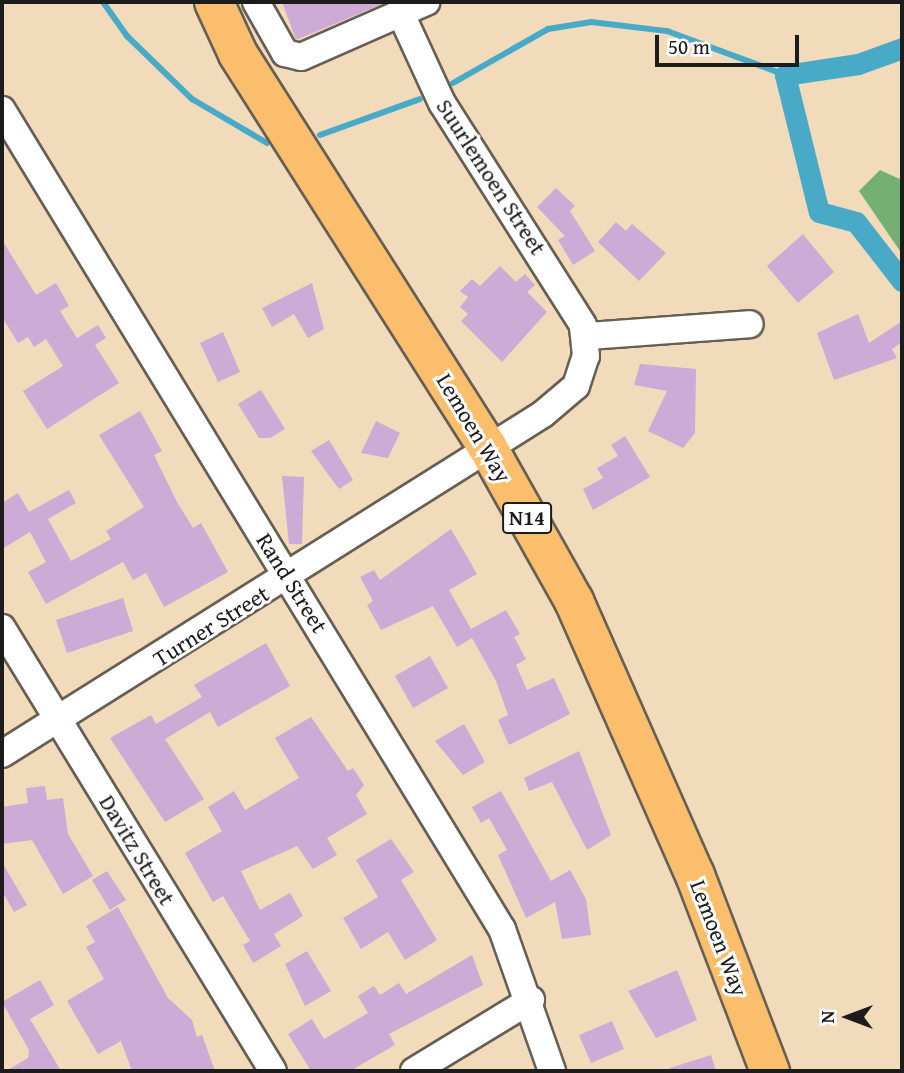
<!DOCTYPE html>
<html>
<head>
<meta charset="utf-8">
<style>
  body { margin:0 }
  #map { position:relative; width:904px; height:1073px; overflow:hidden; background:#f1dbbb; font-family:"Gentium Book Plus",serif }
  div>[style] { position:absolute }
  [style*='--x'] { left:calc(var(--x)*1px); top:calc(var(--y)*1px); width:calc(var(--w)*1px); rotate:calc(var(--a)*1deg) }
  .forest>* { inset:0; background:#73b071 }
  .stream>* { height:6px; margin:-3px; padding:0 3px; transform-origin:3px; border-radius:3px; background:#49aac8 }
  .canal>* { height:21px; margin:-10.5px; padding:0 10.5px; transform-origin:10.5px; border-radius:10.5px; background:#49aac8 }
  .building>* { inset:0; background:#cdabd6 }
  .roads { filter:drop-shadow(2px 0 #675f54) drop-shadow(-2px 0 #675f54) drop-shadow(0 2px #675f54) drop-shadow(0 -2px #675f54) }
  .minor>* { height:26px; margin:-13px; padding:0 13px; transform-origin:13px; border-radius:13px; background:#fff }
  .highway>* { height:38px; margin:-19px; padding:0 19px; transform-origin:19px; border-radius:19px; background:#fabe6d }
  span { translate:-50% -50%; white-space:nowrap; text-align:center; line-height:1.15; -webkit-text-stroke:6px #fff; paint-order:stroke }
  .shield-label span { padding:2px 5px; background:#fff; border:2px solid; border-radius:5px; -webkit-text-stroke-width:0 }
  .shield-label { font-size:21px; color:#1c1c1c; font-weight:700 }
  .street-label { font-size:23px; color:#1c1c1c }
  .frame { position:absolute; inset:0; border:4px solid #1c1c1c; pointer-events:none }
  .north { position:absolute; left:813px; top:982px; width:70px; height:70px; -webkit-text-stroke:5px #fff; paint-order:stroke; rotate:270deg; font-size:19px; font-weight:700; line-height:28px; text-align:center; color:#1c1c1c }
  .north::after { content:''; display:block; margin:auto; width:24px; height:32px; background:#1c1c1c; clip-path:polygon(50% 0,100% 100%,50% 72%,0 100%) }
  .scale { position:absolute; left:655px; top:35px; width:144px; height:32px; box-sizing:border-box; border:4px solid #1c1c1c; border-top:0; padding-left:9px; font-size:21px; line-height:24px; white-space:nowrap; color:#1c1c1c; -webkit-text-stroke:5px #fff; paint-order:stroke }
</style>
</head>
<body>
<div id="map">
  <div class="forest">
    <i style="clip-path:polygon(880px 170px,902px 180px,902px 254px,859px 191px)"></i>
  </div>
  <div class="stream">
    <i style="--x:103;--y:2;--w:42;--a:54.8"></i>
    <i style="--x:127;--y:36;--w:91;--a:44.1"></i>
    <i style="--x:192;--y:99;--w:87;--a:30.4"></i>
    <i style="--x:453;--y:83;--w:109;--a:-29.6"></i>
    <i style="--x:548;--y:29;--w:44;--a:-9.2"></i>
    <i style="--x:591;--y:22;--w:77;--a:6.8"></i>
    <i style="--x:667;--y:31;--w:126;--a:20.4"></i>
    <i style="--x:320;--y:135;--w:106;--a:-19.8"></i>
  </div>
  <div class="canal">
    <i style="--x:902;--y:48;--w:47;--a:160"></i>
    <i style="--x:858;--y:64;--w:74;--a:171.4"></i>
    <i style="--x:785;--y:75;--w:141;--a:76.1"></i>
    <i style="--x:819;--y:212;--w:38;--a:15"></i>
    <i style="--x:856;--y:222;--w:75;--a:52.1"></i>
  </div>
  <div class="building">
    <i style="clip-path:polygon(282px 2px,387px 2px,296px 40px)"></i>
    <i style="clip-path:polygon(556px 188px,575px 206px,570px 211px,595px 251px,573px 265px,558px 240px,565px 236px,537px 207px)"></i>
    <i style="clip-path:polygon(616px 222px,626px 231px,632px 224px,666px 253px,639px 281px,598px 242px)"></i>
    <i style="clip-path:polygon(803px 234px,834px 272px,798px 303px,767px 266px)"></i>
    <i style="clip-path:polygon(2px 240px,36px 295px,56px 283px,69px 306px,60px 311px,77px 338px,98px 325px,106px 338px,95px 345px,119px 383px,47px 429px,23px 391px,63px 366px,46px 339px,34px 347px,28px 337px,18px 343px,2px 317px)"></i>
    <i style="clip-path:polygon(500px 266px,516px 282px,525px 274px,535px 285px,527px 292px,547px 312px,502px 362px,461px 321px,468px 314px,460px 307px,468px 297px,460px 291px,472px 279px,480px 286px)"></i>
    <i style="clip-path:polygon(312px 283px,324px 329px,308px 338px,294px 314px,272px 327px,262px 308px)"></i>
    <i style="clip-path:polygon(858px 314px,869px 343px,902px 321px,902px 342px,892px 349px,897px 358px,834px 380px,817px 333px)"></i>
    <i style="clip-path:polygon(223px 332px,240px 372px,218px 382px,200px 343px)"></i>
    <i style="clip-path:polygon(640px 364px,696px 369px,695px 433px,683px 448px,648px 431px,667px 391px,634px 385px)"></i>
    <i style="clip-path:polygon(261px 390px,285px 429px,270px 438px,259px 438px,238px 404px)"></i>
    <i style="clip-path:polygon(140px 411px,162px 451px,154px 455px,177px 502px,193px 528px,201px 523px,228px 572px,164px 607px,146px 573px,133px 580px,123px 562px,46px 604px,28px 572px,46px 562px,30px 532px,2px 549px,2px 503px,18px 493px,29px 512px,69px 490px,76px 503px,48px 519px,71px 561px,111px 539px,106px 531px,144px 507px,99px 435px)"></i>
    <i style="clip-path:polygon(376px 421px,400px 433px,388px 458px,361px 453px)"></i>
    <i style="clip-path:polygon(625px 436px,650px 477px,593px 510px,583px 489px,603px 478px,597px 468px,618px 456px,611px 445px)"></i>
    <i style="clip-path:polygon(329px 440px,353px 480px,339px 489px,311px 451px)"></i>
    <i style="clip-path:polygon(282px 476px,304px 477px,302px 544px,289px 544px)"></i>
    <i style="clip-path:polygon(451px 529px,477px 574px,449px 590px,471px 629px,506px 610px,520px 634px,514px 637px,526px 659px,516px 665px,527px 690px,554px 678px,570px 714px,509px 745px,498px 720px,508px 715px,496px 681px,472px 638px,457px 647px,433px 606px,381px 630px,367px 605px,373px 601px,360px 577px,374px 570px,380px 580px)"></i>
    <i style="clip-path:polygon(123px 598px,133px 631px,67px 653px,56px 620px)"></i>
    <i style="clip-path:polygon(266px 643px,290px 686px,218px 727px,210px 712px,165px 739px,204px 799px,165px 822px,110px 738px,151px 715px,156px 724px,202px 697px,194px 685px)"></i>
    <i style="clip-path:polygon(430px 656px,448px 688px,413px 708px,395px 676px)"></i>
    <i style="clip-path:polygon(311px 717px,348px 771px,353px 768px,364px 785px,356px 795px,367px 814px,327px 838px,337px 855px,313px 869px,297px 846px,241px 871px,260px 910px,290px 893px,303px 916px,274px 934px,281px 946px,253px 963px,243px 945px,250px 941px,223px 896px,213px 902px,185px 853px,222px 831px,208px 807px,234px 791px,245px 810px,299px 778px,275px 738px)"></i>
    <i style="clip-path:polygon(464px 724px,485px 762px,463px 775px,435px 741px)"></i>
    <i style="clip-path:polygon(579px 751px,611px 835px,587px 850px,552px 782px,529px 791px,524px 778px)"></i>
    <i style="clip-path:polygon(45px 786px,47px 800px,63px 798px,68px 834px,93px 876px,63px 894px,32px 840px,2px 844px,2px 807px,28px 803px,26px 788px)"></i>
    <i style="clip-path:polygon(501px 791px,551px 881px,570px 870px,586px 899px,591px 935px,562px 939px,555px 902px,526px 918px,498px 855px,507px 850px,489px 818px,481px 823px,472px 807px)"></i>
    <i style="clip-path:polygon(391px 839px,414px 872px,401px 880px,437px 940px,405px 960px,388px 932px,361px 949px,343px 918px,378px 897px,356px 860px)"></i>
    <i style="clip-path:polygon(2px 862px,27px 905px,14px 912px,2px 891px)"></i>
    <i style="clip-path:polygon(107px 871px,126px 900px,110px 910px,92px 880px)"></i>
    <i style="clip-path:polygon(118px 907px,168px 998px,192px 1020px,197px 1037px,202px 1035px,215px 1071px,132px 1071px,121px 1041px,98px 1054px,67px 1001px,104px 979px,86px 947px,95px 942px,86px 926px)"></i>
    <i style="clip-path:polygon(307px 951px,331px 991px,305px 1006px,285px 964px)"></i>
    <i style="clip-path:polygon(472px 955px,483px 985px,389px 1034px,395px 1045px,350px 1071px,311px 1071px,288px 1034px,312px 1019px,324px 1039px,368px 1013px,358px 996px,374px 986px,380px 995px,399px 983px,406px 994px)"></i>
    <i style="clip-path:polygon(677px 970px,697px 1020px,656px 1038px,628px 991px)"></i>
    <i style="clip-path:polygon(40px 980px,54px 1005px,30px 1019px,61px 1071px,6px 1071px,28px 1058px,29px 1050px,2px 1002px)"></i>
    <i style="clip-path:polygon(612px 1021px,624px 1049px,591px 1063px,579px 1035px)"></i>
    <i style="clip-path:polygon(711px 1055px,716px 1071px,671px 1071px,670px 1068px)"></i>
  </div>
  <div class="roads">
    <div class="minor">
      <i style="--x:256;--y:2;--w:59;--a:60.4"></i>
      <i style="--x:285;--y:53;--w:16;--a:14"></i>
      <i style="--x:301;--y:57;--w:137;--a:-23.7"></i>
      <i style="--x:2;--y:110;--w:960;--a:58.6"></i>
      <i style="--x:502;--y:929;--w:151;--a:70.6"></i>
      <i style="--x:588;--y:336;--w:162;--a:-4.2"></i>
      <i style="--x:2;--y:628;--w:519;--a:58.54"></i>
      <i style="--x:2;--y:754;--w:639;--a:-32.15"></i>
      <i style="--x:543;--y:414;--w:43;--a:-40.3"></i>
      <i style="--x:576;--y:386;--w:32;--a:-72"></i>
      <i style="--x:586;--y:356;--w:31;--a:-96"></i>
      <i style="--x:583;--y:325;--w:263;--a:-122.4"></i>
      <i style="--x:442;--y:103;--w:98;--a:-114.7"></i>
      <i style="--x:414;--y:1071;--w:137;--a:-31.3"></i>
    </div>
    <div class="highway">
      <i style="--x:214;--y:2;--w:57;--a:65.2"></i>
      <i style="--x:238;--y:54;--w:464;--a:57.6"></i>
      <i style="--x:487;--y:446;--w:178;--a:60.7"></i>
      <i style="--x:574;--y:601;--w:300;--a:66.2"></i>
      <i style="--x:695;--y:875;--w:210;--a:69.1"></i>
    </div>
  </div>
  <div class="shield-label">
    <span style="left:527px;top:518px">N14</span>
  </div>
  <div class="street-label">
    <span style="left:491px;top:177px;rotate:57deg">Suurlemoen Street</span>
    <span style="left:474px;top:428px;rotate:59deg">Lemoen Way</span>
    <span style="left:292px;top:583px;rotate:58deg">Rand Street</span>
    <span style="left:211px;top:626px;rotate:-32deg">Turner Street</span>
    <span style="left:137px;top:850px;rotate:59deg">Davitz Street</span>
    <span style="left:719px;top:938px;rotate:69deg">Lemoen Way</span>
  </div>
  <div class="frame"></div>
  <div class="north">N</div>
  <div class="scale">50 m</div>
</div>
</body>
</html>
